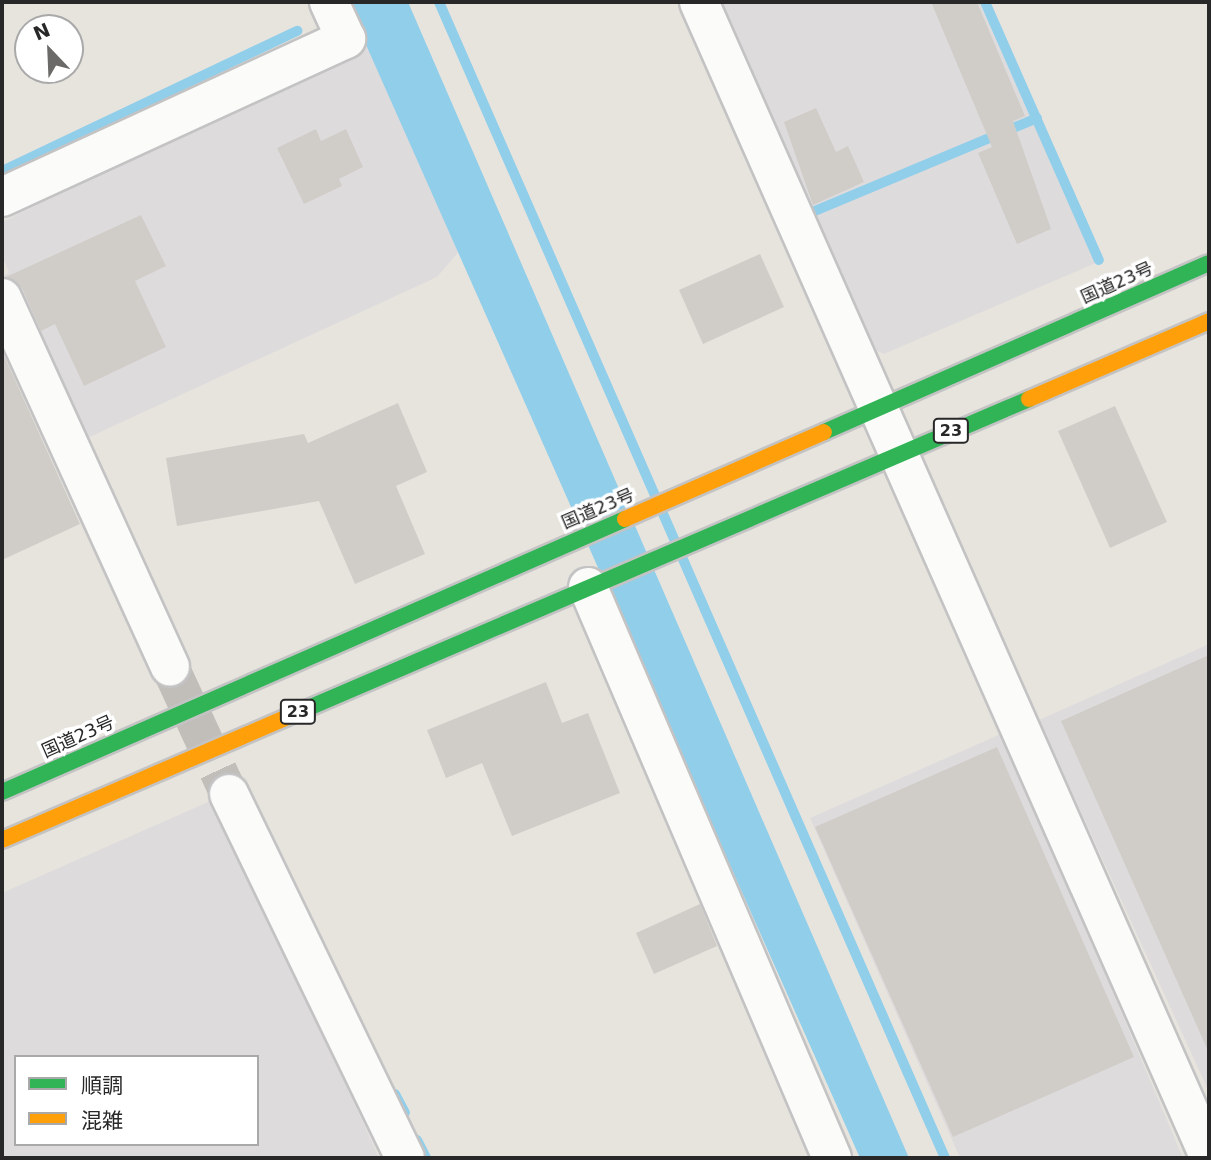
<!DOCTYPE html>
<html>
<head>
<meta charset="utf-8">
<style>
  body { margin:0 }
  #map { position:relative; width:1211px; height:1160px; overflow:hidden; background:#e7e4de; font-family:"DejaVu Sans","Noto Sans JP",sans-serif }
  div>[style] { position:absolute }
  [style*='--x'] { left:calc(var(--x)*1px); top:calc(var(--y)*1px); width:calc(var(--w)*1px); rotate:calc(var(--a)*1deg) }
  .industrial>* { inset:0; background:#dedbdd }
  .water>* { inset:0; background:#90ceea }
  .stream>* { height:10px; margin:-5px; padding:0 5px; transform-origin:5px; border-radius:5px; background:#90ceea }
  .building>* { inset:0; background:#d0cdc9 }
  .street-tunnel>* { height:38px; margin-top:-19px; transform-origin:0; background:repeating-linear-gradient(90deg,#c1beba 0 38px,transparent 0 57px) }
  .roads { filter:drop-shadow(2px 0 #c4c3c4) drop-shadow(-2px 0 #c4c3c4) drop-shadow(0 2px #c4c3c4) drop-shadow(0 -2px #c4c3c4) }
  .street>* { height:38px; margin:-19px; padding:0 19px; transform-origin:19px; border-radius:19px; background:#fbfbfa }
  .fast>* { height:16px; margin:-8px; padding:0 8px; transform-origin:8px; border-radius:8px; background:#30b455 }
  .slow>* { height:16px; margin:-8px; padding:0 8px; transform-origin:8px; border-radius:8px; background:#ff9f0a }
  span { translate:-50% -50%; white-space:nowrap; text-align:center; line-height:1.15; -webkit-text-stroke:7px #fff; paint-order:stroke }
  .shield-label span { padding:2px 5px; background:#fff; border:2px solid; border-radius:5px; -webkit-text-stroke-width:0 }
  .shield-label { font-size:16px; color:#282828; font-weight:700 }
  .street-label { font-size:18px; color:#282828 }
  .frame { position:absolute; inset:0; border:4px solid #282828; pointer-events:none }
  .legend { position:absolute; left:14px; top:1055px; width:245px; height:91px; box-sizing:border-box; background:#fff; border:2px solid #a9a9a9; margin:0; padding:9px 12px; list-style:none; font-size:21px; color:#282828 }
  .legend li { display:flex; align-items:center; gap:14px; height:35px }
  .legend b { width:35px; border:2px solid #a9a9a9 }
  .north { position:absolute; left:14px; top:14px; width:70px; height:70px; box-sizing:border-box; background:#fff; border:2px solid #a9a9a9; border-radius:50%; rotate:337deg; font-size:19px; font-weight:700; line-height:28px; text-align:center; color:#282828 }
  .north::after { content:''; display:block; margin:auto; width:24px; height:32px; background:#6b6a68; clip-path:polygon(50% 0,100% 100%,50% 72%,0 100%) }
</style>
</head>
<body>
<div id="map">
  <div class="industrial">
    <i style="clip-path:polygon(714px 2px,979px 2px,1096px 263px,884px 354px,871px 348px)"></i>
    <i style="clip-path:polygon(367px 46px,462px 248px,437px 277px,83px 440px,2px 278px,9px 272px,2px 256px,2px 222px)"></i>
    <i style="clip-path:polygon(1209px 644px,1209px 1092px,1039px 720px)"></i>
    <i style="clip-path:polygon(1003px 733px,1183px 1158px,960px 1158px,810px 818px)"></i>
    <i style="clip-path:polygon(evenodd,217px 798px,379px 1158px,2px 1158px,2px 893px,217px 798px,16px 1057px,257px 1057px,257px 1144px,16px 1144px,16px 1057px)"></i>
  </div>
  <div class="water">
    <i style="clip-path:polygon(347px 2px,408px 2px,909px 1158px,860px 1158px)"></i>
  </div>
  <div class="stream">
    <i style="--x:439;--y:2;--w:1262;--a:66.36"></i>
    <i style="--x:985;--y:2;--w:282;--a:66.2"></i>
    <i style="--x:2;--y:171;--w:327;--a:-25.4"></i>
    <i style="--x:810;--y:213;--w:246;--a:-22.7"></i>
    <i style="--x:395;--y:1094;--w:21;--a:62"></i>
    <i style="--x:417;--y:1140;--w:20;--a:63"></i>
  </div>
  <div class="building">
    <i style="clip-path:polygon(931px 2px,977px 2px,1025px 116px,1013px 121px,1051px 229px,1017px 244px,978px 153px,992px 147px)"></i>
    <i style="clip-path:polygon(816px 108px,836px 152px,848px 146px,864px 182px,813px 205px,784px 122px)"></i>
    <i style="clip-path:polygon(316px 129px,321px 141px,346px 129px,363px 167px,339px 179px,342px 186px,304px 204px,277px 148px)"></i>
    <i style="clip-path:polygon(141px 215px,166px 266px,135px 281px,166px 347px,84px 386px,55px 324px,41px 331px,22px 288px,6px 277px)"></i>
    <i style="clip-path:polygon(760px 254px,784px 307px,703px 344px,679px 290px)"></i>
    <i style="clip-path:polygon(2px 351px,80px 524px,2px 560px)"></i>
    <i style="clip-path:polygon(398px 403px,427px 472px,396px 486px,425px 554px,355px 584px,319px 501px,177px 526px,166px 458px,304px 434px,308px 443px)"></i>
    <i style="clip-path:polygon(1115px 406px,1167px 522px,1110px 548px,1058px 431px)"></i>
    <i style="clip-path:polygon(1209px 655px,1209px 1053px,1061px 721px)"></i>
    <i style="clip-path:polygon(546px 682px,562px 723px,588px 713px,620px 793px,512px 836px,482px 763px,446px 778px,427px 730px)"></i>
    <i style="clip-path:polygon(997px 747px,1134px 1057px,953px 1137px,815px 827px)"></i>
    <i style="clip-path:polygon(700px 904px,717px 946px,654px 974px,636px 933px)"></i>
  </div>
  <div class="street-tunnel">
    <i style="--x:170;--y:667;--w:140;--a:65.1"></i>
  </div>
  <div class="roads">
    <div class="street">
      <i style="--x:699;--y:2;--w:1262;--a:66.16"></i>
      <i style="--x:2;--y:197;--w:379;--a:-24.7"></i>
      <i style="--x:346;--y:39;--w:41;--a:-114.7"></i>
      <i style="--x:2;--y:298;--w:405;--a:65.5"></i>
      <i style="--x:588;--y:587;--w:621;--a:66.86"></i>
      <i style="--x:229;--y:794;--w:404;--a:64.2"></i>
    </div>
    <div class="fast">
      <i style="--x:824;--y:432;--w:420;--a:-23.7"></i>
      <i style="--x:285;--y:718;--w:810;--a:-23.21"></i>
      <i style="--x:2;--y:792;--w:680;--a:-23.66"></i>
    </div>
    <div class="slow">
      <i style="--x:1029;--y:399;--w:196;--a:-23.4"></i>
      <i style="--x:625;--y:519;--w:217;--a:-23.6"></i>
      <i style="--x:2;--y:840;--w:308;--a:-23.3"></i>
    </div>
  </div>
  <div class="shield-label">
    <span style="left:951px;top:431px">23</span>
    <span style="left:298px;top:712px">23</span>
  </div>
  <div class="street-label">
    <span style="left:1117px;top:283px;rotate:-24deg">国道23号</span>
    <span style="left:598px;top:509px;rotate:-23deg">国道23号</span>
    <span style="left:78px;top:737px;rotate:-24deg">国道23号</span>
  </div>
  <div class="frame"></div>
  <ul class="legend">
  <li><b style="height:9px;background:#30b455"></b>順調</li>
  <li><b style="height:9px;background:#ff9f0a"></b>混雑</li>
  </ul>
  <div class="north">N</div>
</div>
</body>
</html>
